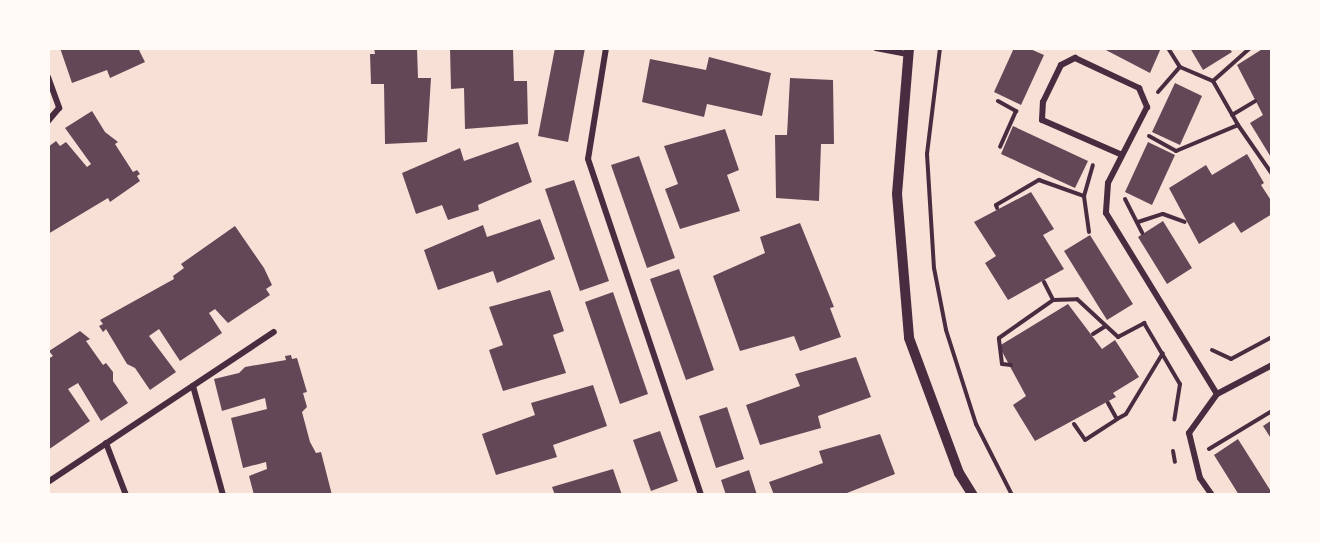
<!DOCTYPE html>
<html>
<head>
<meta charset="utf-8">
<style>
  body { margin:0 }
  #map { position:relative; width:1320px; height:543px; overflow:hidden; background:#f7e1d7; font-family:"DM Sans",sans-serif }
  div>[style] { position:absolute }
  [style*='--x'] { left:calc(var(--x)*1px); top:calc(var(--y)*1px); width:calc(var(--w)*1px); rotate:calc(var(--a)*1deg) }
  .building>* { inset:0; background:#644757 }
  .path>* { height:4px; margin:-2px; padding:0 2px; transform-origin:2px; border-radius:2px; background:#4a2c40 }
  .minor>* { height:6px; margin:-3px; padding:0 3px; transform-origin:3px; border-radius:3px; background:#4a2c40 }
  .tertiary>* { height:10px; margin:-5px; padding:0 5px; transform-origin:5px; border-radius:5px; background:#4a2c40 }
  span { translate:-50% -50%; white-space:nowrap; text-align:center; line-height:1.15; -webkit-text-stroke:5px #fffaf5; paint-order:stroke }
  .frame { position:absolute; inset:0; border:50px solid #fffaf5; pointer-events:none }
</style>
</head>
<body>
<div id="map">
  <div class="building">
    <i style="clip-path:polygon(60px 48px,138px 48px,145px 62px,110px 78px,107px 70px,72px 83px)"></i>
    <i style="clip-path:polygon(374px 48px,417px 48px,418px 78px,431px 78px,427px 142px,385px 144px,384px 84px,371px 84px,370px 54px,375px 54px)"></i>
    <i style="clip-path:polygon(450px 48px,513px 48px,514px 81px,527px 81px,528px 124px,465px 129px,464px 88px,451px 89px)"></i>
    <i style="clip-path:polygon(555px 48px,585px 48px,568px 142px,538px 136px)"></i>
    <i style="clip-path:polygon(1014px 48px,1028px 48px,1044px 55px,1021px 105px,994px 92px)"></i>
    <i style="clip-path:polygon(1102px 48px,1161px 48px,1150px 73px)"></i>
    <i style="clip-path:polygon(1190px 48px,1229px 48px,1232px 52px,1203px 70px)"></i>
    <i style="clip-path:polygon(1264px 48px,1272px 48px,1272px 159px,1250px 123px,1263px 115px,1237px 65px)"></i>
    <i style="clip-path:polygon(709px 57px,771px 73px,762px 116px,707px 104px,704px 117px,642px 102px,650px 59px,706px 70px)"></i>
    <i style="clip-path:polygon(790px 78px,833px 80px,834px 144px,821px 144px,819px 201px,776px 198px,775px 135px,787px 135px)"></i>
    <i style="clip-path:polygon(1175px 83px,1202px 96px,1180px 145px,1152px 132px)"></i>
    <i style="clip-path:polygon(92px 111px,105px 132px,118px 142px,115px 144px,133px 172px,137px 170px,140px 174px,137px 176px,140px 181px,110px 202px,108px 198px,48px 234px,48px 147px,56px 141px,60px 146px,66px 142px,87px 167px,91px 164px,65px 128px)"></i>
    <i style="clip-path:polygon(1013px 126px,1088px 161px,1075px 188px,1001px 154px)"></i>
    <i style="clip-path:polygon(725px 129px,739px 170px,727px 175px,740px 211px,680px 229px,665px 189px,678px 184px,664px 146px)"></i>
    <i style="clip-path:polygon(518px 142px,532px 182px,478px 205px,479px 210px,448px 220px,442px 205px,416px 214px,402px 173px,460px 148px,464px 161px)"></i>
    <i style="clip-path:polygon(1148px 142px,1175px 155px,1152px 205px,1125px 192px)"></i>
    <i style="clip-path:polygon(1247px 154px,1264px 183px,1261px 185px,1272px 202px,1272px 214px,1241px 233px,1234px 222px,1199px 244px,1169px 188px,1206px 165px,1212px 175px)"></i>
    <i style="clip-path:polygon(639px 156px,675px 258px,647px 268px,611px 165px)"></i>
    <i style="clip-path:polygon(574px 180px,609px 281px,580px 291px,545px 189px)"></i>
    <i style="clip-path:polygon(1031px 192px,1054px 229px,1043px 235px,1064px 269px,1008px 300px,985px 263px,996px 256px,974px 222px)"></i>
    <i style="clip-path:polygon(540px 219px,555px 259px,497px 283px,493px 271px,438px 290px,424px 250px,483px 225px,487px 237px)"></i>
    <i style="clip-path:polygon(1163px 221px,1192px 268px,1167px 284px,1138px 237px)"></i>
    <i style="clip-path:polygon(800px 223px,834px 307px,830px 308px,841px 337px,800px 351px,794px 336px,740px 351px,713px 276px,765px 253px,760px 237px)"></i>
    <i style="clip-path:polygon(235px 226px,264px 268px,272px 285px,266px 289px,270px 295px,228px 323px,215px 309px,209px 313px,222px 333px,180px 361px,159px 329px,149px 336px,176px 372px,150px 390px,135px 368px,127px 364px,106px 329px,103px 332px,99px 326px,103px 324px,100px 320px,174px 279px,173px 276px,184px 268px,181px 264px)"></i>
    <i style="clip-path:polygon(1090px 235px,1133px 304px,1107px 320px,1064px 251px)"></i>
    <i style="clip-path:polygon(679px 269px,714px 370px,686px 380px,650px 279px)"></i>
    <i style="clip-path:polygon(550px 290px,564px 331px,553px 335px,566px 373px,503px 391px,489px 350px,503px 345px,489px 307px)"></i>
    <i style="clip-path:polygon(613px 292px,648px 394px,620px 404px,585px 302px)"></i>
    <i style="clip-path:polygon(1068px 304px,1102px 349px,1115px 340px,1139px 377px,1113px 393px,1116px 397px,1035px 441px,1013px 405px,1026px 396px,999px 346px)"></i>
    <i style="clip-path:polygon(80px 331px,90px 339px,86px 341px,103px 365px,106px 363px,113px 372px,113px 381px,128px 403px,101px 421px,78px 383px,68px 389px,90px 421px,48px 450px,48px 359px,53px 356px,49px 351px)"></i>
    <i style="clip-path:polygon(291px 355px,292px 359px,297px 358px,307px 392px,303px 393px,307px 407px,302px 412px,310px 442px,316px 453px,321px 452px,332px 495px,254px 495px,249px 476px,267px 469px,266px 462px,243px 468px,231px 418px,267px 409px,265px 398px,222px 411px,214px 379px,239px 373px,245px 367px,286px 360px,285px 356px)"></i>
    <i style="clip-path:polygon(856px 357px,871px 397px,818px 416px,821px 428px,760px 445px,746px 405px,800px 386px,795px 374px)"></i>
    <i style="clip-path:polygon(593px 385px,607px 426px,553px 445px,557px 457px,496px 475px,482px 434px,535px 415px,531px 403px)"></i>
    <i style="clip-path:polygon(727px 407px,744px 459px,716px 468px,699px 416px)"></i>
    <i style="clip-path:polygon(1272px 420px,1272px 440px,1263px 426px)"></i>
    <i style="clip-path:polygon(660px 431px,678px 481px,651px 491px,633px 440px)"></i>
    <i style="clip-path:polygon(880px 434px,895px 474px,842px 495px,774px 495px,769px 482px,823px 463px,819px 451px)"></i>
    <i style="clip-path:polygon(1238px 439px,1272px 493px,1272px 495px,1239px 495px,1214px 455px)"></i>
    <i style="clip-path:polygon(613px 469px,622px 495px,555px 495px,552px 487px)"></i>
    <i style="clip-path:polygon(749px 470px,757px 495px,726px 495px,721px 480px)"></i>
  </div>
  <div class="path">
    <i style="--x:940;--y:48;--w:107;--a:97"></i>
    <i style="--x:927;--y:154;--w:114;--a:86.5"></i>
    <i style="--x:934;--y:268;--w:63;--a:79"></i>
    <i style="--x:946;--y:330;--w:99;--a:72.3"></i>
    <i style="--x:976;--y:424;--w:80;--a:63.1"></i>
    <i style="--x:1168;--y:48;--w:22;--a:58"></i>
    <i style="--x:1213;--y:81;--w:50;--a:-41.7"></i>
    <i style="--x:1158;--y:92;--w:33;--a:-49"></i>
    <i style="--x:1180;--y:67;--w:36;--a:23"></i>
    <i style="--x:1213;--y:81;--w:51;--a:60.4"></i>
    <i style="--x:998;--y:101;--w:21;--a:29"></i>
    <i style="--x:1016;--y:111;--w:39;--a:114"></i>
    <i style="--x:1232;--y:115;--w:27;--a:-31"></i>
    <i style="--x:1149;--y:136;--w:31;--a:29"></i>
    <i style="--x:1176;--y:151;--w:67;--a:-22.8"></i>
    <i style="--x:1238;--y:125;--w:60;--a:55.2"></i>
    <i style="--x:1125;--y:199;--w:38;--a:63"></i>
    <i style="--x:997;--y:208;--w:3;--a:-108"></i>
    <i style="--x:996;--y:205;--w:50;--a:-30.2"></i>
    <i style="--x:1039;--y:180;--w:48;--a:19.6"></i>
    <i style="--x:1138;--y:222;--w:26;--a:-18"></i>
    <i style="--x:1163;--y:214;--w:23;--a:20"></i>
    <i style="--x:1089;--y:232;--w:36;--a:-98"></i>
    <i style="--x:1084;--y:196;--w:32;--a:-74"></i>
    <i style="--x:1044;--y:282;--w:20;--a:63"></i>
    <i style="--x:1093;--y:334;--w:15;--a:-32"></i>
    <i style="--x:1212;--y:350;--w:21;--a:25"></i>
    <i style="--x:1231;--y:359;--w:47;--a:-28.2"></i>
    <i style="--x:1011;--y:365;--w:9;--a:-174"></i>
    <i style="--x:1002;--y:364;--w:26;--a:-97"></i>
    <i style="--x:999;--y:338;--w:66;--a:-35.1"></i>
    <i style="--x:1053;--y:300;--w:24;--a:-2"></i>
    <i style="--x:1077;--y:299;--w:56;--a:42.8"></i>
    <i style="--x:1118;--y:337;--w:30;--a:-28"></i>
    <i style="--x:1144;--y:323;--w:71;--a:59.5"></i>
    <i style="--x:1180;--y:384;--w:36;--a:99"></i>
    <i style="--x:1108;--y:403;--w:18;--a:61"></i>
    <i style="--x:1117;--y:419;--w:10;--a:-29"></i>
    <i style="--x:1126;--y:414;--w:71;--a:-58.8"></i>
    <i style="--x:1074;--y:424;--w:19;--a:55"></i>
    <i style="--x:1085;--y:440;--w:38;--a:-33"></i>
    <i style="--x:1209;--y:449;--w:74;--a:-31.1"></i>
    <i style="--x:1173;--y:451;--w:11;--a:80"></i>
  </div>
  <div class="minor">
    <i style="--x:606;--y:48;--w:112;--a:99.2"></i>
    <i style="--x:588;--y:159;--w:354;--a:71.4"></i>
    <i style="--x:876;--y:48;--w:32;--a:11"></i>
    <i style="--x:48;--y:77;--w:33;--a:70"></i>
    <i style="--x:59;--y:108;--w:17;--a:130"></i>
    <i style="--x:1120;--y:154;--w:85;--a:-156.4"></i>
    <i style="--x:1042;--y:120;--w:18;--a:-87"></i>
    <i style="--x:1043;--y:102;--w:41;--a:-64.1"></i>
    <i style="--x:1061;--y:65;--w:16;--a:-27"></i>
    <i style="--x:1075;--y:58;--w:71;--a:25.1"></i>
    <i style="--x:1139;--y:88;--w:21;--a:67"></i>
    <i style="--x:1147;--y:107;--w:85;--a:117.2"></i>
    <i style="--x:1108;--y:183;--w:30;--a:94"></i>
    <i style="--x:1106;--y:213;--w:212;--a:58.5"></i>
    <i style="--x:1217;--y:394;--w:48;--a:125.7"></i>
    <i style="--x:1189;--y:433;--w:46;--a:76.3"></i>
    <i style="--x:1200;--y:478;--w:21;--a:55"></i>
    <i style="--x:193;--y:386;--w:113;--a:74.6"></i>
    <i style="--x:1217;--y:394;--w:62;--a:-27.8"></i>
    <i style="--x:106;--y:443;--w:56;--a:69"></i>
    <i style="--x:48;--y:482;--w:271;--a:-33.6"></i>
  </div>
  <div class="tertiary">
    <i style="--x:909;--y:48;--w:146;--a:94.7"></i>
    <i style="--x:897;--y:194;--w:144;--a:85.2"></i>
    <i style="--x:909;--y:338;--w:144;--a:69.7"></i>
    <i style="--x:959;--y:473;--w:26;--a:58"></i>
  </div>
  <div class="frame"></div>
</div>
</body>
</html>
